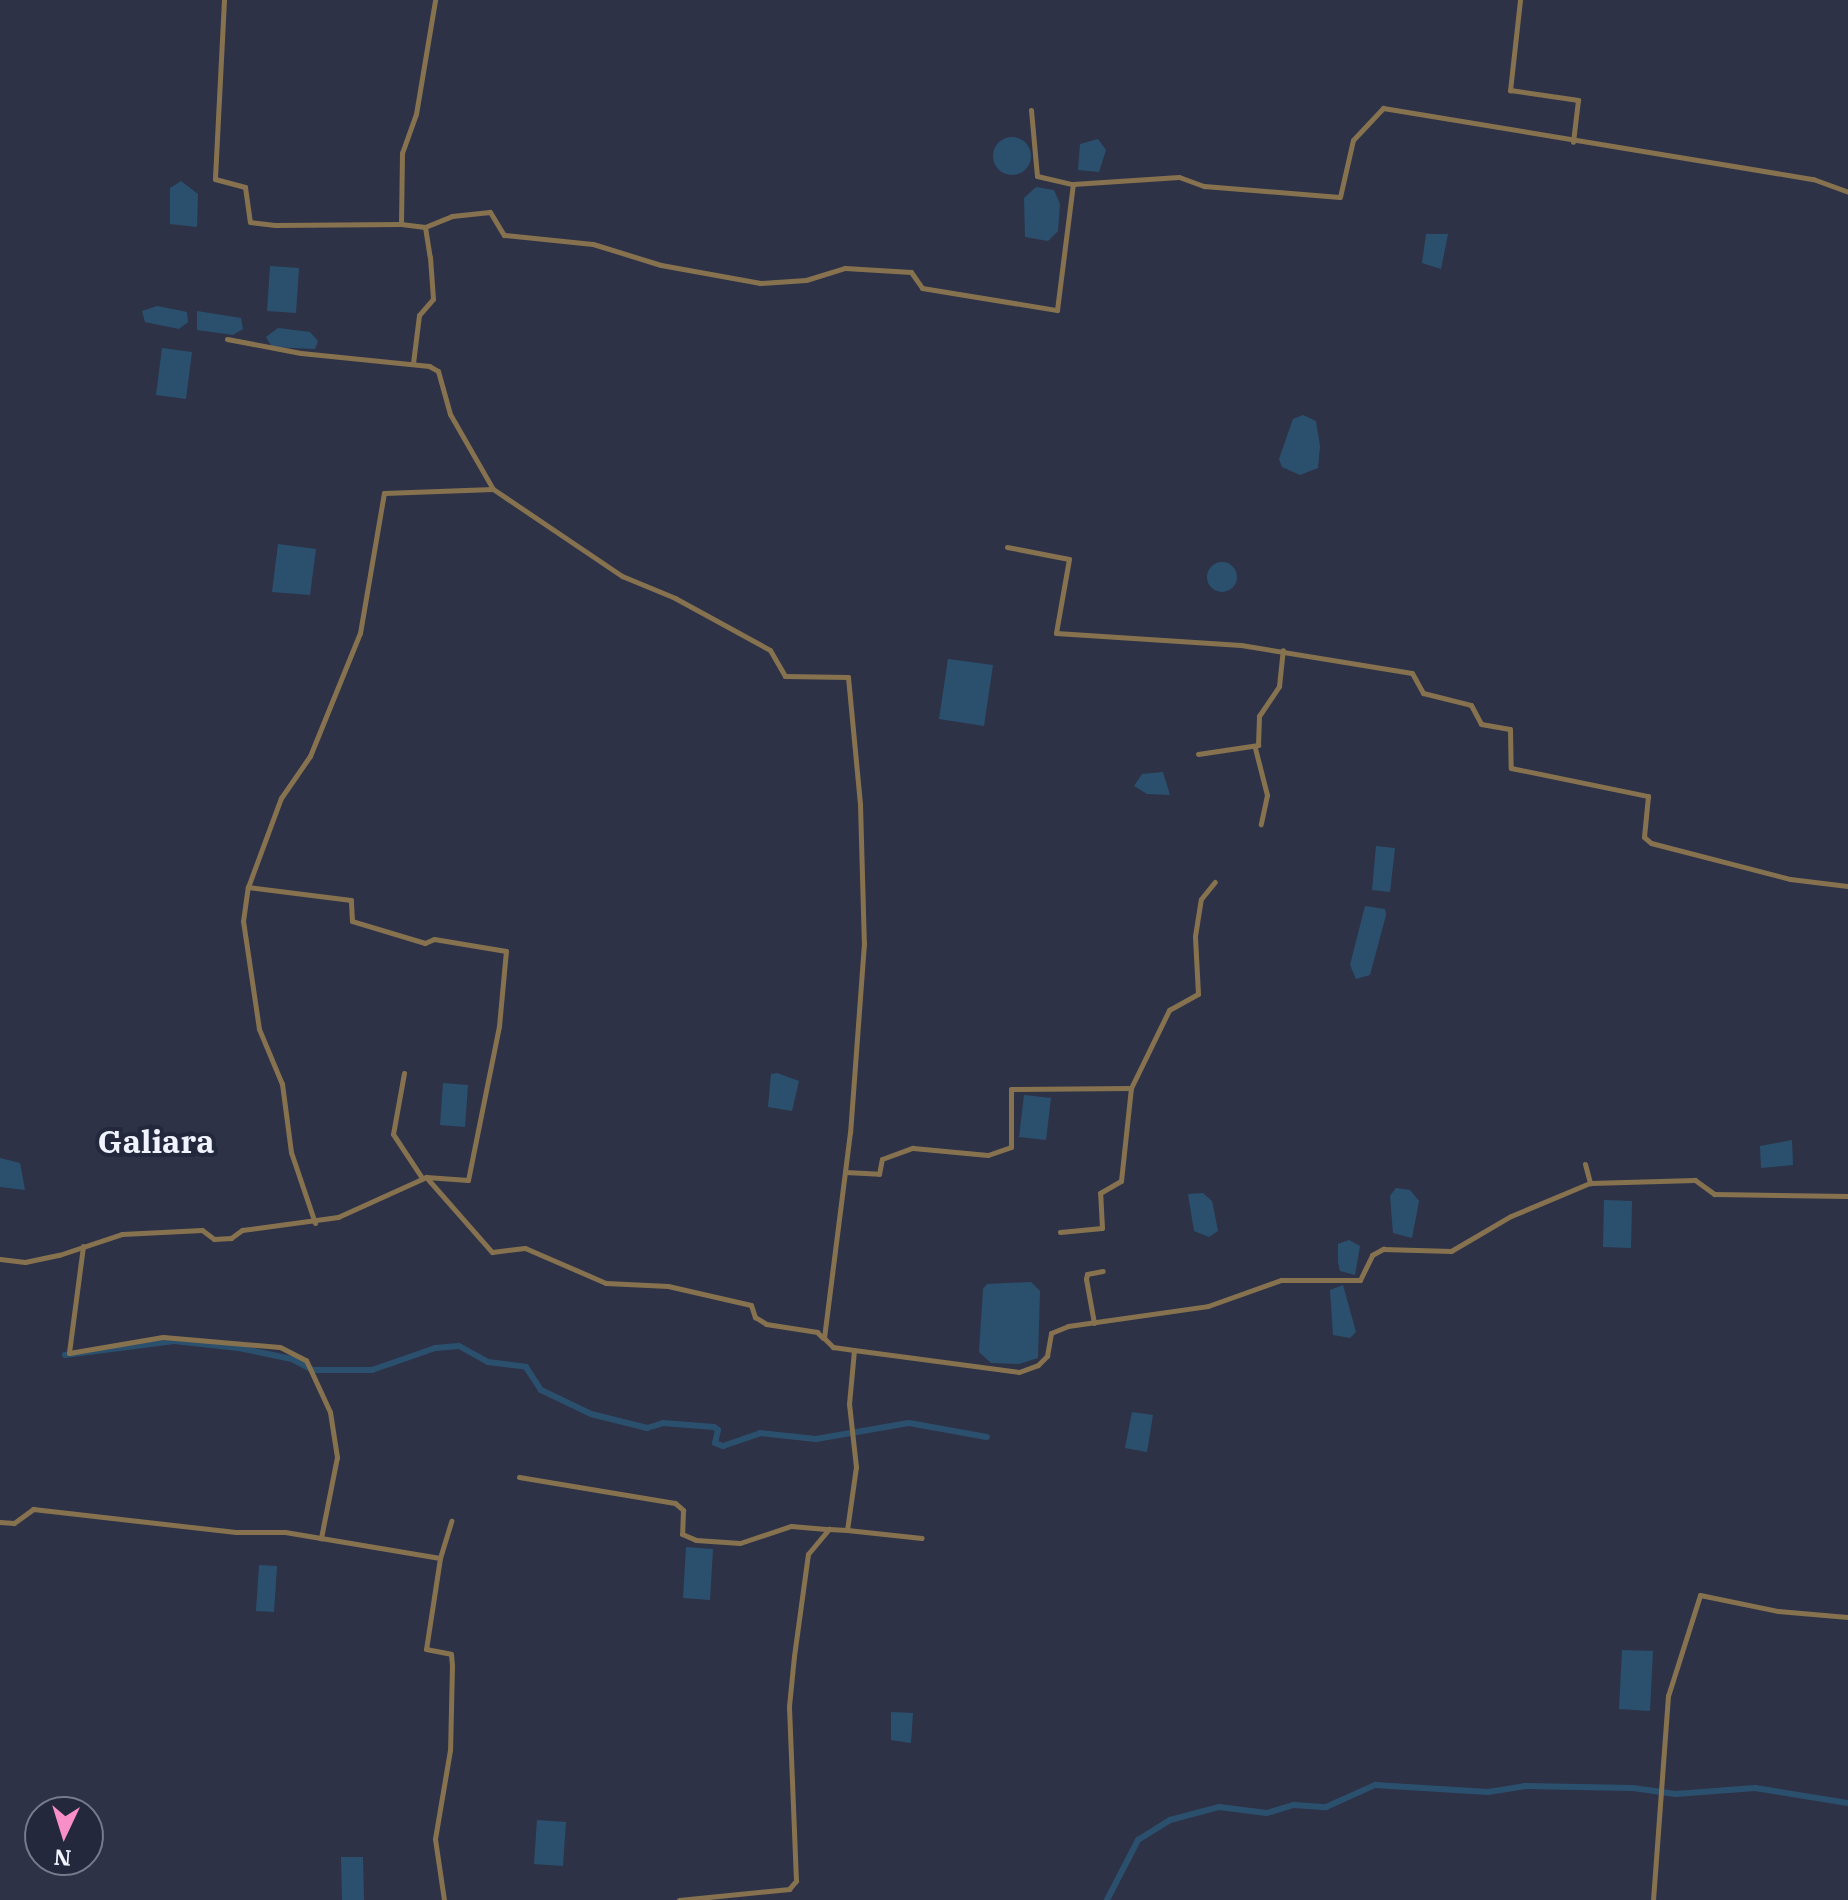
<!DOCTYPE html>
<html>
<head>
<meta charset="utf-8">
<style>
  body { margin:0 }
  #map { position:relative; width:1848px; height:1900px; overflow:hidden; background:#2e3247; font-family:"IBM Plex Serif",serif }
  div>[style] { position:absolute }
  [style*='--x'] { left:calc(var(--x)*1px); top:calc(var(--y)*1px); width:calc(var(--w)*1px); rotate:calc(var(--a)*1deg) }
  .water>* { inset:0; background:#2b506e }
  .round { border-radius:50% }
  .canal>* { height:6px; margin:-3px; padding:0 3px; transform-origin:3px; border-radius:3px; background:#2b506e }
  .minor>* { height:5px; margin:-2.5px; padding:0 2.5px; transform-origin:2.5px; border-radius:2.5px; background:#86724e }
  span { translate:-50% -50%; white-space:nowrap; text-align:center; line-height:1.15; -webkit-text-stroke:8px #24283c; paint-order:stroke }
  .quarter-label { font-size:32px; color:#f1f4ff; font-weight:700 }
  .north { position:absolute; left:24px; top:1796px; width:80px; height:80px; box-sizing:border-box; background:#24283c; border:2px solid #767a8a; border-radius:50%; rotate:184deg; font-size:22px; font-weight:700; line-height:32px; text-align:center; color:#f1f4ff }
  .north::after { content:''; display:block; margin:auto; width:28px; height:36px; background:#f98fc9; clip-path:polygon(50% 0,100% 100%,50% 72%,0 100%) }
</style>
</head>
<body>
<div id="map">
  <div class="water">
    <i class="round" style="left:993px;top:137px;width:38px;height:38px"></i>
    <i style="clip-path:polygon(1098px 139px,1106px 150px,1099px 172px,1078px 170px,1080px 144px)"></i>
    <i style="clip-path:polygon(181px 181px,198px 194px,197px 227px,170px 224px,170px 188px)"></i>
    <i style="clip-path:polygon(1036px 187px,1054px 190px,1060px 204px,1058px 231px,1048px 241px,1025px 237px,1024px 198px)"></i>
    <i style="clip-path:polygon(1426px 234px,1448px 234px,1441px 269px,1422px 263px)"></i>
    <i style="clip-path:polygon(270px 266px,299px 268px,296px 313px,267px 311px)"></i>
    <i style="clip-path:polygon(157px 306px,187px 312px,188px 322px,179px 329px,145px 322px,142px 311px)"></i>
    <i style="clip-path:polygon(197px 311px,241px 318px,243px 329px,233px 335px,197px 330px)"></i>
    <i style="clip-path:polygon(278px 328px,310px 332px,318px 341px,315px 349px,272px 347px,266px 337px)"></i>
    <i style="clip-path:polygon(162px 348px,192px 352px,186px 399px,156px 395px)"></i>
    <i style="clip-path:polygon(1303px 415px,1316px 421px,1320px 446px,1318px 468px,1300px 475px,1282px 467px,1279px 459px,1293px 419px)"></i>
    <i style="clip-path:polygon(278px 544px,316px 549px,310px 595px,272px 592px)"></i>
    <i class="round" style="left:1207px;top:562px;width:30px;height:30px"></i>
    <i style="clip-path:polygon(948px 659px,993px 665px,984px 726px,939px 719px)"></i>
    <i style="clip-path:polygon(1163px 772px,1170px 795px,1147px 794px,1134px 786px,1142px 774px)"></i>
    <i style="clip-path:polygon(1376px 846px,1395px 848px,1390px 892px,1372px 890px)"></i>
    <i style="clip-path:polygon(1365px 906px,1385px 909px,1386px 915px,1370px 975px,1356px 979px,1350px 965px)"></i>
    <i style="clip-path:polygon(777px 1073px,799px 1081px,792px 1111px,768px 1107px,771px 1074px)"></i>
    <i style="clip-path:polygon(443px 1083px,468px 1085px,465px 1127px,440px 1125px)"></i>
    <i style="clip-path:polygon(1024px 1095px,1051px 1098px,1046px 1140px,1019px 1137px)"></i>
    <i style="clip-path:polygon(1792px 1140px,1793px 1165px,1761px 1168px,1760px 1146px)"></i>
    <i style="clip-path:polygon(0 1158px,20px 1163px,25px 1190px,0 1187px)"></i>
    <i style="clip-path:polygon(1396px 1188px,1410px 1190px,1419px 1201px,1412px 1238px,1393px 1233px,1390px 1196px)"></i>
    <i style="clip-path:polygon(1203px 1193px,1212px 1201px,1218px 1231px,1209px 1237px,1194px 1231px,1188px 1194px)"></i>
    <i style="clip-path:polygon(1604px 1200px,1632px 1201px,1631px 1248px,1603px 1247px)"></i>
    <i style="clip-path:polygon(1349px 1240px,1360px 1246px,1355px 1275px,1340px 1271px,1338px 1262px,1338px 1244px)"></i>
    <i style="clip-path:polygon(1031px 1282px,1040px 1291px,1038px 1358px,1019px 1364px,991px 1363px,979px 1352px,983px 1289px,987px 1284px)"></i>
    <i style="clip-path:polygon(1343px 1285px,1356px 1332px,1350px 1338px,1333px 1335px,1330px 1290px)"></i>
    <i style="clip-path:polygon(1132px 1412px,1153px 1415px,1147px 1452px,1125px 1448px)"></i>
    <i style="clip-path:polygon(686px 1547px,713px 1549px,710px 1600px,683px 1598px)"></i>
    <i style="clip-path:polygon(259px 1565px,277px 1566px,274px 1612px,256px 1611px)"></i>
    <i style="clip-path:polygon(1622px 1650px,1653px 1651px,1650px 1711px,1619px 1709px)"></i>
    <i style="clip-path:polygon(891px 1712px,913px 1713px,911px 1743px,891px 1740px)"></i>
    <i style="clip-path:polygon(537px 1820px,566px 1822px,563px 1866px,534px 1864px)"></i>
    <i style="clip-path:polygon(341px 1857px,363px 1857px,364px 1900px,342px 1900px)"></i>
  </div>
  <div class="canal">
    <i style="--x:65;--y:1355;--w:110;--a:-7.3"></i>
    <i style="--x:174;--y:1341;--w:65;--a:6.1"></i>
    <i style="--x:239;--y:1348;--w:54;--a:11.7"></i>
    <i style="--x:292;--y:1359;--w:24;--a:28"></i>
    <i style="--x:313;--y:1370;--w:59;--a:0"></i>
    <i style="--x:372;--y:1370;--w:67;--a:-19.2"></i>
    <i style="--x:435;--y:1348;--w:24;--a:-5"></i>
    <i style="--x:459;--y:1346;--w:33;--a:29"></i>
    <i style="--x:488;--y:1362;--w:38;--a:7"></i>
    <i style="--x:526;--y:1367;--w:27;--a:57"></i>
    <i style="--x:541;--y:1390;--w:55;--a:25.6"></i>
    <i style="--x:591;--y:1414;--w:58;--a:14"></i>
    <i style="--x:647;--y:1428;--w:17;--a:-17"></i>
    <i style="--x:663;--y:1423;--w:51;--a:4.5"></i>
    <i style="--x:714;--y:1427;--w:5;--a:37"></i>
    <i style="--x:718;--y:1430;--w:13;--a:103"></i>
    <i style="--x:715;--y:1443;--w:9;--a:21"></i>
    <i style="--x:723;--y:1446;--w:39;--a:-19"></i>
    <i style="--x:760;--y:1433;--w:56;--a:6.1"></i>
    <i style="--x:816;--y:1439;--w:94;--a:-9.8"></i>
    <i style="--x:909;--y:1423;--w:79;--a:10.2"></i>
    <i style="--x:1107;--y:1900;--w:68;--a:-62.7"></i>
    <i style="--x:1138;--y:1840;--w:38;--a:-32"></i>
    <i style="--x:1170;--y:1820;--w:51;--a:-14.9"></i>
    <i style="--x:1219;--y:1807;--w:48;--a:7.1"></i>
    <i style="--x:1267;--y:1813;--w:28;--a:-17"></i>
    <i style="--x:1294;--y:1805;--w:32;--a:4"></i>
    <i style="--x:1326;--y:1807;--w:54;--a:-24.2"></i>
    <i style="--x:1375;--y:1785;--w:113;--a:3.5"></i>
    <i style="--x:1488;--y:1792;--w:36;--a:-9"></i>
    <i style="--x:1524;--y:1786;--w:109;--a:1.1"></i>
    <i style="--x:1633;--y:1788;--w:43;--a:7.9"></i>
    <i style="--x:1676;--y:1794;--w:79;--a:-4.3"></i>
    <i style="--x:1755;--y:1788;--w:94;--a:9.2"></i>
  </div>
  <div class="minor">
    <i style="--x:224;--y:0;--w:179;--a:92.9"></i>
    <i style="--x:215;--y:179;--w:31;--a:15"></i>
    <i style="--x:245;--y:187;--w:35;--a:82"></i>
    <i style="--x:250;--y:222;--w:25;--a:7"></i>
    <i style="--x:275;--y:225;--w:126;--a:-0.5"></i>
    <i style="--x:401;--y:224;--w:71;--a:-89.2"></i>
    <i style="--x:402;--y:153;--w:41;--a:-70.3"></i>
    <i style="--x:416;--y:114;--w:116;--a:-80.5"></i>
    <i style="--x:1520;--y:0;--w:91;--a:96.3"></i>
    <i style="--x:1510;--y:90;--w:69;--a:8.4"></i>
    <i style="--x:1578;--y:100;--w:42;--a:96.8"></i>
    <i style="--x:1031;--y:110;--w:66;--a:84.8"></i>
    <i style="--x:1037;--y:176;--w:37;--a:13"></i>
    <i style="--x:1073;--y:184;--w:106;--a:-3.8"></i>
    <i style="--x:1179;--y:177;--w:27;--a:20"></i>
    <i style="--x:1204;--y:186;--w:136;--a:4.6"></i>
    <i style="--x:1340;--y:197;--w:58;--a:-77.2"></i>
    <i style="--x:1353;--y:140;--w:44;--a:-46.8"></i>
    <i style="--x:1383;--y:108;--w:436;--a:9.4"></i>
    <i style="--x:1813;--y:179;--w:37;--a:20"></i>
    <i style="--x:401;--y:224;--w:24;--a:7"></i>
    <i style="--x:425;--y:227;--w:30;--a:81"></i>
    <i style="--x:430;--y:257;--w:42;--a:85.9"></i>
    <i style="--x:433;--y:299;--w:21;--a:131"></i>
    <i style="--x:419;--y:315;--w:48;--a:97.1"></i>
    <i style="--x:425;--y:227;--w:29;--a:-22"></i>
    <i style="--x:452;--y:216;--w:38;--a:-6"></i>
    <i style="--x:490;--y:212;--w:27;--a:59"></i>
    <i style="--x:504;--y:235;--w:89;--a:5.8"></i>
    <i style="--x:593;--y:244;--w:71;--a:17.2"></i>
    <i style="--x:661;--y:265;--w:101;--a:10.3"></i>
    <i style="--x:760;--y:283;--w:46;--a:-3.7"></i>
    <i style="--x:806;--y:280;--w:41;--a:-17.1"></i>
    <i style="--x:845;--y:268;--w:66;--a:3.5"></i>
    <i style="--x:911;--y:272;--w:19;--a:55"></i>
    <i style="--x:922;--y:288;--w:137;--a:9.3"></i>
    <i style="--x:1057;--y:310;--w:127;--a:-82.8"></i>
    <i style="--x:227;--y:339;--w:75;--a:10.7"></i>
    <i style="--x:301;--y:353;--w:129;--a:5.8"></i>
    <i style="--x:429;--y:366;--w:10;--a:29"></i>
    <i style="--x:438;--y:371;--w:45;--a:74.4"></i>
    <i style="--x:450;--y:414;--w:86;--a:60.2"></i>
    <i style="--x:1007;--y:547;--w:63;--a:11"></i>
    <i style="--x:1069;--y:559;--w:75;--a:100"></i>
    <i style="--x:1056;--y:633;--w:185;--a:3.7"></i>
    <i style="--x:1241;--y:645;--w:173;--a:9.3"></i>
    <i style="--x:1412;--y:673;--w:23;--a:61"></i>
    <i style="--x:1423;--y:693;--w:49;--a:14"></i>
    <i style="--x:1471;--y:705;--w:21;--a:62"></i>
    <i style="--x:1481;--y:724;--w:29;--a:10"></i>
    <i style="--x:1510;--y:729;--w:39;--a:89"></i>
    <i style="--x:1511;--y:768;--w:140;--a:11.6"></i>
    <i style="--x:1648;--y:796;--w:41;--a:95.6"></i>
    <i style="--x:1644;--y:837;--w:9;--a:41"></i>
    <i style="--x:1651;--y:843;--w:144;--a:14.5"></i>
    <i style="--x:1790;--y:879;--w:58;--a:6.9"></i>
    <i style="--x:1255;--y:748;--w:49;--a:75.7"></i>
    <i style="--x:1267;--y:795;--w:30;--a:102"></i>
    <i style="--x:1198;--y:754;--w:61;--a:-8.5"></i>
    <i style="--x:1258;--y:745;--w:29;--a:-88"></i>
    <i style="--x:1259;--y:716;--w:36;--a:-56"></i>
    <i style="--x:1279;--y:686;--w:36;--a:-84"></i>
    <i style="--x:404;--y:1073;--w:62;--a:100.2"></i>
    <i style="--x:393;--y:1134;--w:53;--a:56.6"></i>
    <i style="--x:1585;--y:1164;--w:20;--a:75"></i>
    <i style="--x:845;--y:1172;--w:34;--a:3"></i>
    <i style="--x:879;--y:1174;--w:15;--a:-79"></i>
    <i style="--x:882;--y:1159;--w:33;--a:-20"></i>
    <i style="--x:913;--y:1148;--w:75;--a:5.3"></i>
    <i style="--x:988;--y:1155;--w:24;--a:-19"></i>
    <i style="--x:1011;--y:1147;--w:58;--a:-90"></i>
    <i style="--x:1011;--y:1089;--w:120;--a:-0.5"></i>
    <i style="--x:1131;--y:1088;--w:87;--a:-64"></i>
    <i style="--x:1169;--y:1010;--w:33;--a:-29"></i>
    <i style="--x:1198;--y:994;--w:58;--a:-93"></i>
    <i style="--x:1195;--y:936;--w:37;--a:-81"></i>
    <i style="--x:1201;--y:899;--w:22;--a:-51"></i>
    <i style="--x:426;--y:1177;--w:100;--a:48.7"></i>
    <i style="--x:492;--y:1252;--w:33;--a:-7"></i>
    <i style="--x:525;--y:1248;--w:88;--a:23.4"></i>
    <i style="--x:606;--y:1283;--w:62;--a:2.8"></i>
    <i style="--x:668;--y:1286;--w:85;--a:12.9"></i>
    <i style="--x:751;--y:1305;--w:13;--a:72"></i>
    <i style="--x:755;--y:1317;--w:13;--a:32"></i>
    <i style="--x:766;--y:1324;--w:52;--a:8.9"></i>
    <i style="--x:817;--y:1332;--w:8;--a:45"></i>
    <i style="--x:315;--y:1223;--w:75;--a:-108.7"></i>
    <i style="--x:291;--y:1152;--w:69;--a:-97.5"></i>
    <i style="--x:282;--y:1084;--w:60;--a:-112.7"></i>
    <i style="--x:259;--y:1029;--w:109;--a:-98.4"></i>
    <i style="--x:243;--y:921;--w:34;--a:-82"></i>
    <i style="--x:248;--y:887;--w:95;--a:-69.7"></i>
    <i style="--x:281;--y:798;--w:51;--a:-55.4"></i>
    <i style="--x:310;--y:756;--w:133;--a:-67.9"></i>
    <i style="--x:360;--y:633;--w:142;--a:-80.3"></i>
    <i style="--x:384;--y:493;--w:109;--a:-2.1"></i>
    <i style="--x:493;--y:489;--w:156;--a:34"></i>
    <i style="--x:622;--y:576;--w:57;--a:22.5"></i>
    <i style="--x:675;--y:598;--w:108;--a:28.7"></i>
    <i style="--x:770;--y:650;--w:30;--a:60"></i>
    <i style="--x:785;--y:676;--w:63;--a:0.9"></i>
    <i style="--x:848;--y:677;--w:128;--a:84.6"></i>
    <i style="--x:860;--y:804;--w:139;--a:88.4"></i>
    <i style="--x:864;--y:943;--w:190;--a:94.2"></i>
    <i style="--x:850;--y:1132;--w:208;--a:97.2"></i>
    <i style="--x:824;--y:1338;--w:13;--a:45"></i>
    <i style="--x:833;--y:1347;--w:21;--a:8"></i>
    <i style="--x:1060;--y:1232;--w:42;--a:-5.4"></i>
    <i style="--x:1102;--y:1228;--w:35;--a:-93"></i>
    <i style="--x:1100;--y:1193;--w:24;--a:-30"></i>
    <i style="--x:1121;--y:1181;--w:94;--a:-83.9"></i>
    <i style="--x:83;--y:1246;--w:108;--a:97.5"></i>
    <i style="--x:69;--y:1353;--w:95;--a:-9.7"></i>
    <i style="--x:163;--y:1337;--w:117;--a:4.9"></i>
    <i style="--x:280;--y:1347;--w:29;--a:27"></i>
    <i style="--x:306;--y:1360;--w:57;--a:65.2"></i>
    <i style="--x:330;--y:1412;--w:46;--a:81.2"></i>
    <i style="--x:337;--y:1457;--w:83;--a:101.2"></i>
    <i style="--x:0;--y:1259;--w:25;--a:7"></i>
    <i style="--x:25;--y:1262;--w:35;--a:-12"></i>
    <i style="--x:59;--y:1255;--w:66;--a:-18.4"></i>
    <i style="--x:122;--y:1234;--w:80;--a:-2.9"></i>
    <i style="--x:202;--y:1230;--w:15;--a:37"></i>
    <i style="--x:214;--y:1239;--w:17;--a:-3"></i>
    <i style="--x:231;--y:1238;--w:14;--a:-36"></i>
    <i style="--x:242;--y:1230;--w:97;--a:-7.7"></i>
    <i style="--x:338;--y:1217;--w:97;--a:-24.4"></i>
    <i style="--x:426;--y:1177;--w:42;--a:4.1"></i>
    <i style="--x:468;--y:1180;--w:157;--a:-78.6"></i>
    <i style="--x:499;--y:1026;--w:75;--a:-84.7"></i>
    <i style="--x:506;--y:951;--w:73;--a:-170.5"></i>
    <i style="--x:434;--y:939;--w:10;--a:156"></i>
    <i style="--x:425;--y:943;--w:76;--a:-163.2"></i>
    <i style="--x:352;--y:921;--w:21;--a:-93"></i>
    <i style="--x:351;--y:900;--w:104;--a:-172.8"></i>
    <i style="--x:1094;--y:1323;--w:45;--a:-100.3"></i>
    <i style="--x:1086;--y:1279;--w:5;--a:-79"></i>
    <i style="--x:1087;--y:1274;--w:16;--a:-11"></i>
    <i style="--x:519;--y:1477;--w:158;--a:9.5"></i>
    <i style="--x:675;--y:1503;--w:11;--a:41"></i>
    <i style="--x:683;--y:1510;--w:24;--a:92"></i>
    <i style="--x:682;--y:1534;--w:15;--a:23"></i>
    <i style="--x:696;--y:1540;--w:44;--a:3.9"></i>
    <i style="--x:740;--y:1543;--w:54;--a:-18.4"></i>
    <i style="--x:791;--y:1526;--w:38;--a:5"></i>
    <i style="--x:0;--y:1522;--w:14;--a:4"></i>
    <i style="--x:14;--y:1523;--w:24;--a:-36"></i>
    <i style="--x:33;--y:1509;--w:204;--a:6.5"></i>
    <i style="--x:236;--y:1532;--w:49;--a:0"></i>
    <i style="--x:285;--y:1532;--w:157;--a:9.5"></i>
    <i style="--x:440;--y:1558;--w:92;--a:98.7"></i>
    <i style="--x:426;--y:1649;--w:25;--a:11"></i>
    <i style="--x:451;--y:1654;--w:11;--a:85"></i>
    <i style="--x:452;--y:1665;--w:85;--a:91.3"></i>
    <i style="--x:450;--y:1750;--w:90;--a:99.6"></i>
    <i style="--x:435;--y:1839;--w:62;--a:81.6"></i>
    <i style="--x:847;--y:1530;--w:75;--a:6.1"></i>
    <i style="--x:440;--y:1558;--w:39;--a:-73"></i>
    <i style="--x:679;--y:1900;--w:111;--a:-5.7"></i>
    <i style="--x:789;--y:1889;--w:11;--a:-49"></i>
    <i style="--x:796;--y:1881;--w:175;--a:-92.3"></i>
    <i style="--x:789;--y:1706;--w:50;--a:-84.3"></i>
    <i style="--x:794;--y:1656;--w:103;--a:-82.2"></i>
    <i style="--x:808;--y:1554;--w:33;--a:-50"></i>
    <i style="--x:829;--y:1529;--w:18;--a:3"></i>
    <i style="--x:847;--y:1530;--w:64;--a:-81.9"></i>
    <i style="--x:856;--y:1467;--w:63;--a:-96.3"></i>
    <i style="--x:849;--y:1404;--w:54;--a:-84.7"></i>
    <i style="--x:854;--y:1350;--w:166;--a:7.6"></i>
    <i style="--x:1019;--y:1372;--w:20;--a:-20"></i>
    <i style="--x:1038;--y:1365;--w:13;--a:-45"></i>
    <i style="--x:1047;--y:1356;--w:23;--a:-80"></i>
    <i style="--x:1051;--y:1333;--w:18;--a:-22"></i>
    <i style="--x:1068;--y:1326;--w:141;--a:-8.1"></i>
    <i style="--x:1208;--y:1306;--w:77;--a:-19.6"></i>
    <i style="--x:1281;--y:1280;--w:79;--a:0"></i>
    <i style="--x:1360;--y:1280;--w:28;--a:-64"></i>
    <i style="--x:1372;--y:1255;--w:13;--a:-29"></i>
    <i style="--x:1383;--y:1249;--w:68;--a:1.7"></i>
    <i style="--x:1451;--y:1251;--w:69;--a:-30.3"></i>
    <i style="--x:1511;--y:1216;--w:86;--a:-22.7"></i>
    <i style="--x:1590;--y:1183;--w:105;--a:-1.6"></i>
    <i style="--x:1695;--y:1180;--w:24;--a:36"></i>
    <i style="--x:1714;--y:1194;--w:134;--a:0.9"></i>
    <i style="--x:1653;--y:1900;--w:205;--a:-85.8"></i>
    <i style="--x:1668;--y:1696;--w:106;--a:-72.4"></i>
    <i style="--x:1700;--y:1595;--w:80;--a:11.6"></i>
    <i style="--x:1778;--y:1611;--w:70;--a:4.9"></i>
  </div>
  <div class="quarter-label">
    <span style="left:156px;top:1141px">Galiara</span>
  </div>
  <div class="north">N</div>
</div>
</body>
</html>
